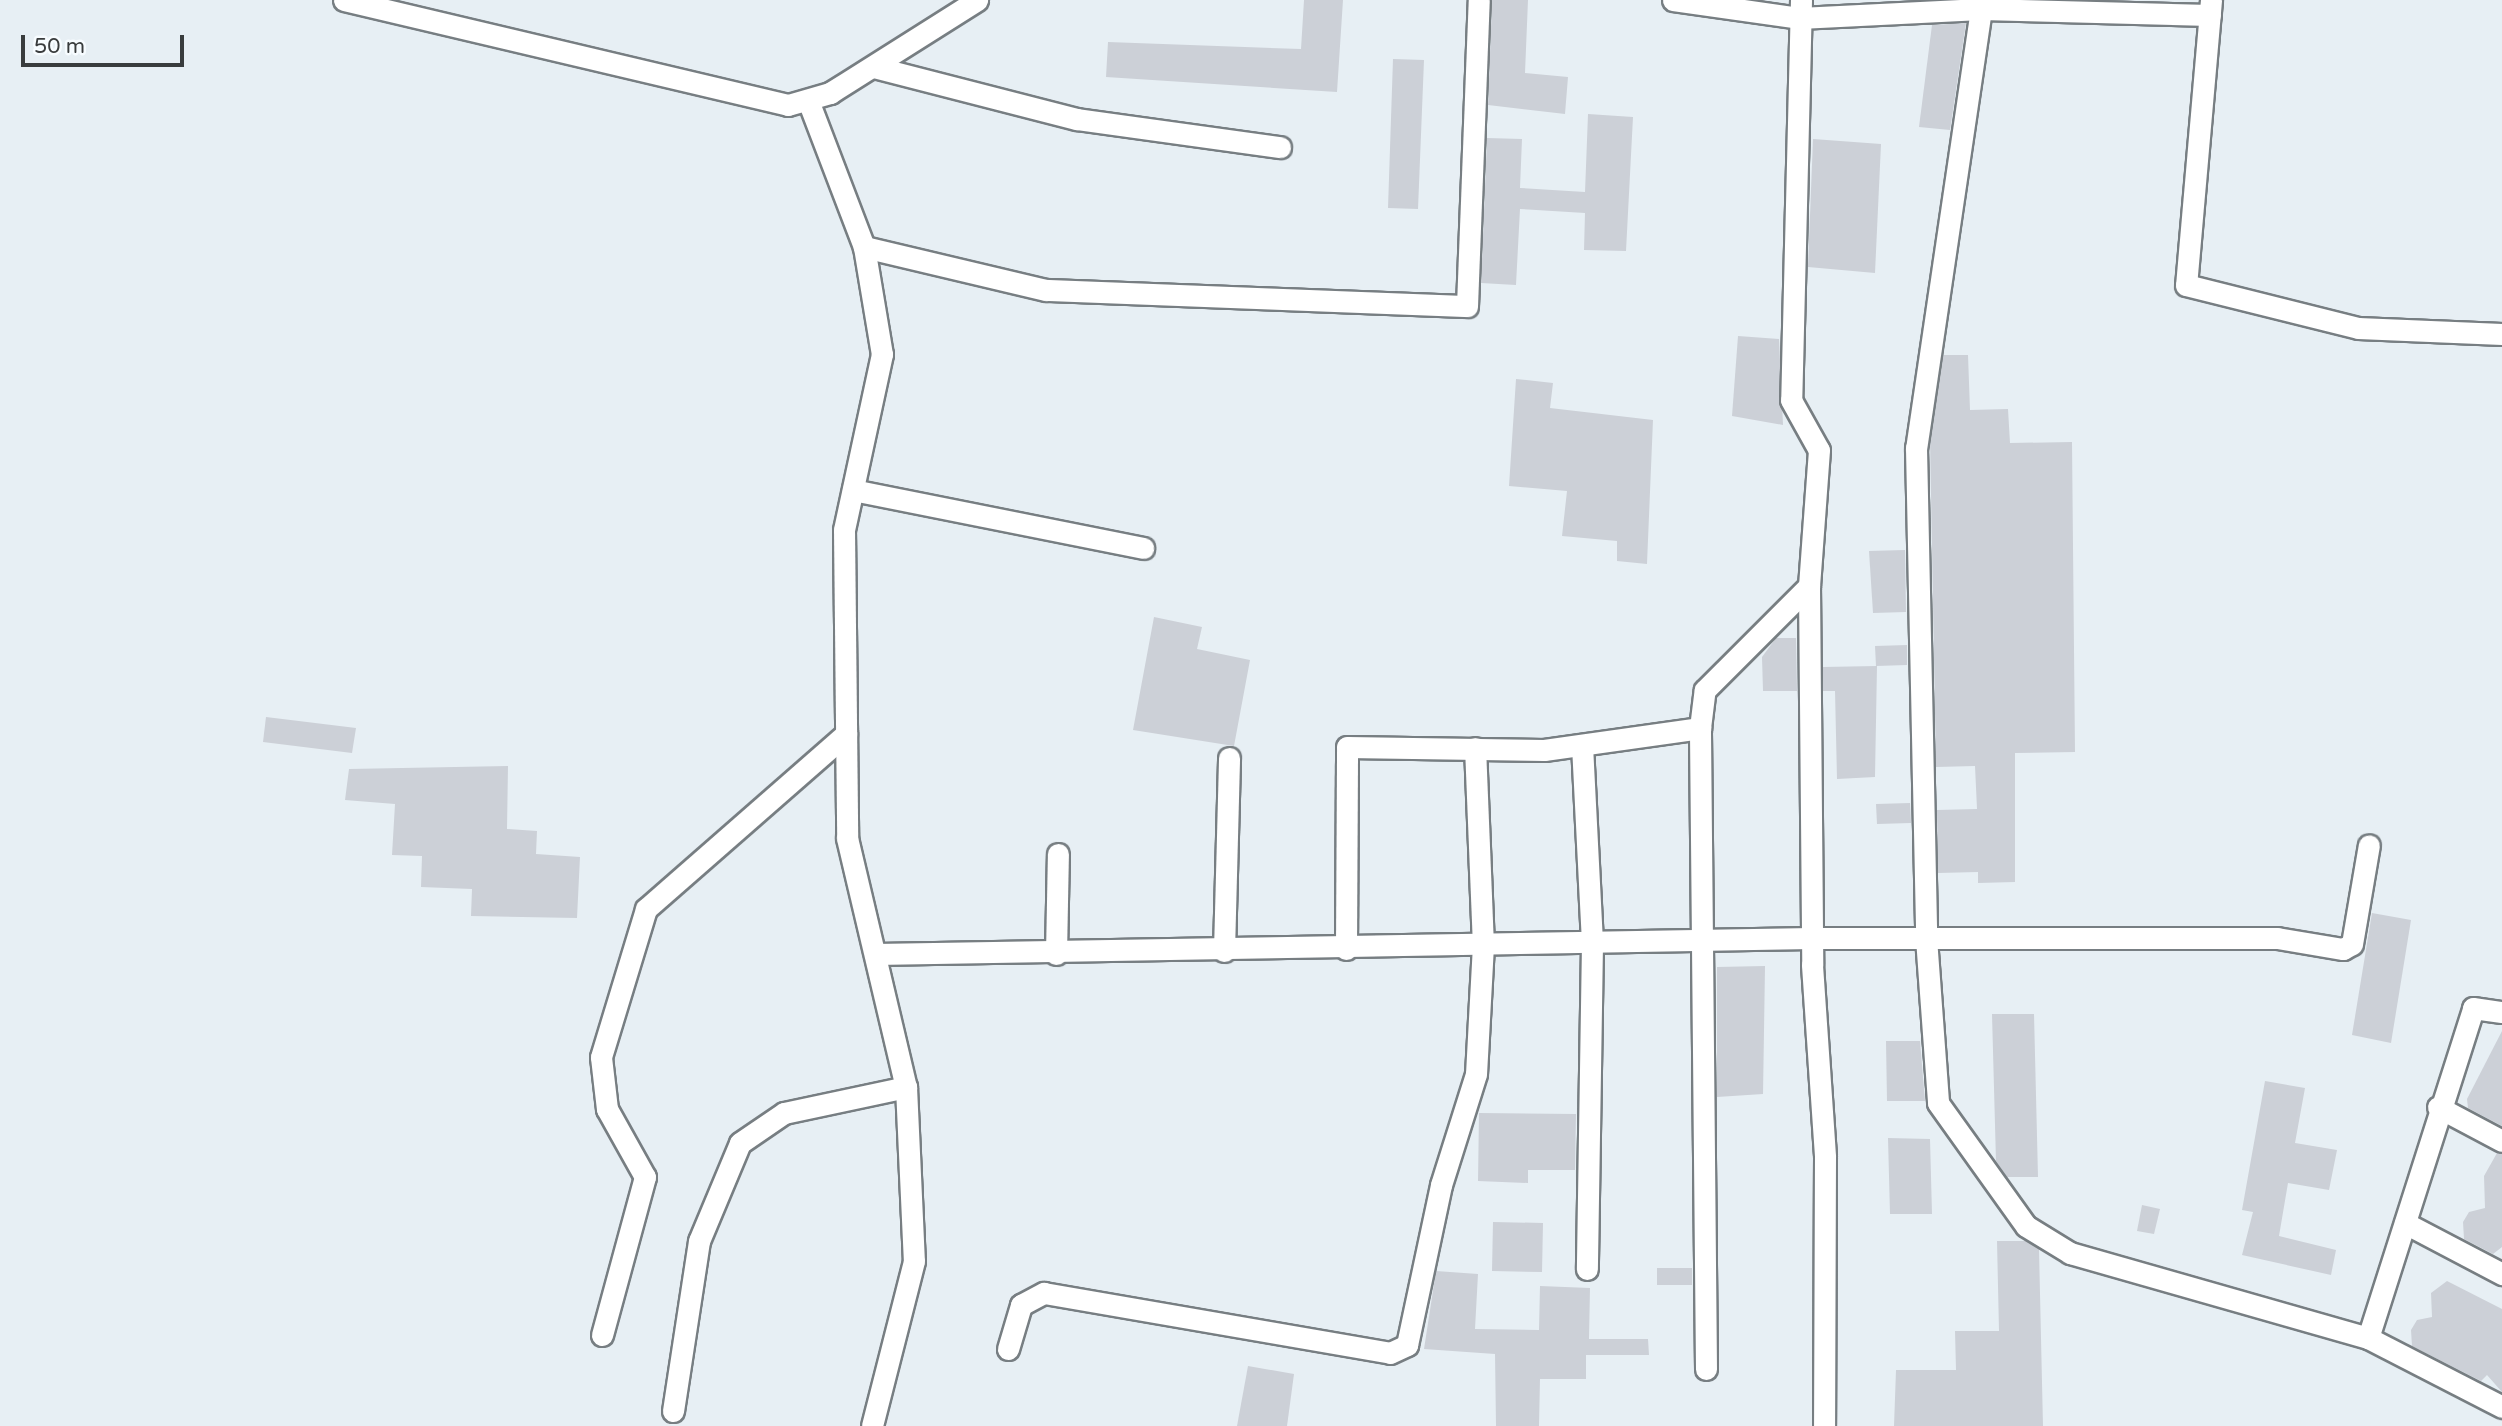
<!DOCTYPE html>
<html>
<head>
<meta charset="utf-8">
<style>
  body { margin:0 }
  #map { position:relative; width:2502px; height:1426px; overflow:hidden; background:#e7eff4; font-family:"Varela Round",sans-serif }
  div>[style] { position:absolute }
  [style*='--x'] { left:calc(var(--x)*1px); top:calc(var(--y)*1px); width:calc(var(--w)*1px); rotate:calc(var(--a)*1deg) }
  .building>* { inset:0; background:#ccd0d7 }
  .roads { filter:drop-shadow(2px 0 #777e82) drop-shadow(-2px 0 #777e82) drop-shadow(0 2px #777e82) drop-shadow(0 -2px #777e82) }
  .minor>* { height:21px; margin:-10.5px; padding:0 10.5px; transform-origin:10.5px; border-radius:10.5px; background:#fff }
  span { translate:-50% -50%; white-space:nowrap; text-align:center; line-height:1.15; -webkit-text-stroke:7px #f7fcff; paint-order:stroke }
  .scale { position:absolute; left:21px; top:35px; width:163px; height:32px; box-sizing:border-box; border:4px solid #393c3d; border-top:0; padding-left:9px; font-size:21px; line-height:24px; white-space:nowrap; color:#393c3d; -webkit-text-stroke:5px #f7fcff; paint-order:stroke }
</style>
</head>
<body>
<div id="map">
  <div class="building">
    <i style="clip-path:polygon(1304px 0,1343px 0,1337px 92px,1106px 77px,1108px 42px,1301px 49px)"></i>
    <i style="clip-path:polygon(1492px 0,1528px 0,1525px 73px,1568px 77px,1565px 114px,1488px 105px)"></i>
    <i style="clip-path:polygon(1966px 23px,1950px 130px,1919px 127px,1932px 25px)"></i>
    <i style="clip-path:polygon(1393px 59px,1424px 60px,1418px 209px,1388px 208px)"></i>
    <i style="clip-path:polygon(1588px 114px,1633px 117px,1626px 251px,1584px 250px,1585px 213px,1520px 209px,1516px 285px,1481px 283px,1487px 138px,1522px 139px,1520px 188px,1585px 192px)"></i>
    <i style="clip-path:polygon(1813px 139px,1881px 144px,1875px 273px,1808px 267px)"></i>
    <i style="clip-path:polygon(1738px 336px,1779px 339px,1783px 425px,1732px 416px)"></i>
    <i style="clip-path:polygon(1943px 355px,1968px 355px,1970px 410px,2008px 409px,2010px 443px,2072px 442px,2075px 752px,2015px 753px,2015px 882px,1978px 883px,1978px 872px,1938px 873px,1937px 810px,1977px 809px,1975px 766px,1936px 767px,1930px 440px)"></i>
    <i style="clip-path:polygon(1516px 379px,1553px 383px,1550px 408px,1653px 420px,1647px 564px,1617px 561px,1617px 541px,1562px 536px,1567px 491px,1509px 486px)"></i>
    <i style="clip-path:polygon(1905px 550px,1906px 612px,1873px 613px,1869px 551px)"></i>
    <i style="clip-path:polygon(1154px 617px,1202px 627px,1197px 649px,1250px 660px,1234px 746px,1133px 730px)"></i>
    <i style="clip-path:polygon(1776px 638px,1796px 638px,1797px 691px,1763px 691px,1762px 657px)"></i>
    <i style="clip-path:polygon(1907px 645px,1907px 665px,1876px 666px,1875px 646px)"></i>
    <i style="clip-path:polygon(1877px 666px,1875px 777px,1837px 779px,1835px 691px,1823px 691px,1823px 667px)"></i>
    <i style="clip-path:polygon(266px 717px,356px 728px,352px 753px,263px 742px)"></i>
    <i style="clip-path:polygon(508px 766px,507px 829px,537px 831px,536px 854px,580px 857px,577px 918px,471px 916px,472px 889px,421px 887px,422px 856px,392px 855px,395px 804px,345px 800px,349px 769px)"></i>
    <i style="clip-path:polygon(1910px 803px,1911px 823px,1877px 824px,1876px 804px)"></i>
    <i style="clip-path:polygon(2372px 913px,2411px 920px,2391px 1043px,2352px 1035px)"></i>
    <i style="clip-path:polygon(1765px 966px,1763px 1094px,1717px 1097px,1717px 967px)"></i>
    <i style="clip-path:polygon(1992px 1014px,2034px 1014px,2038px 1177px,2007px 1177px,1996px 1161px)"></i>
    <i style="clip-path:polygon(2502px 1031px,2502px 1126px,2468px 1108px,2467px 1099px)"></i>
    <i style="clip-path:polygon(1886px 1041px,1920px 1041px,1925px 1101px,1887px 1101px)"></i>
    <i style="clip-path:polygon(2265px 1081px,2305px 1088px,2295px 1143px,2337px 1150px,2329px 1190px,2288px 1183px,2279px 1236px,2336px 1250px,2331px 1275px,2242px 1255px,2253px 1212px,2242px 1210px)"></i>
    <i style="clip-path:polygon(1479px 1113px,1576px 1114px,1575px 1170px,1528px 1170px,1528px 1183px,1478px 1181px)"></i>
    <i style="clip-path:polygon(1888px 1138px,1930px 1139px,1932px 1214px,1890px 1214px)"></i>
    <i style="clip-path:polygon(2497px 1153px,2502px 1154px,2502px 1247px,2493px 1254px,2464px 1239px,2463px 1222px,2469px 1212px,2485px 1208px,2484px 1176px)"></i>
    <i style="clip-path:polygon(2142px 1205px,2160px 1209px,2154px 1234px,2137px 1231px)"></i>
    <i style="clip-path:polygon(1493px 1222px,1543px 1223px,1542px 1272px,1492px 1271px)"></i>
    <i style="clip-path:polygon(1997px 1241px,2026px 1241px,2039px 1249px,2043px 1426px,1894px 1426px,1896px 1370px,1956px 1370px,1955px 1331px,1999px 1331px)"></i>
    <i style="clip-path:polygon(1657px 1268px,1692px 1268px,1692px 1285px,1657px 1285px)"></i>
    <i style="clip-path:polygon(1436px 1271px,1478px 1274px,1475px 1329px,1539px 1330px,1540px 1286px,1590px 1288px,1589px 1339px,1648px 1339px,1649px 1355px,1586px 1355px,1586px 1379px,1540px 1379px,1539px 1426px,1496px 1426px,1495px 1354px,1424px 1349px)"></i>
    <i style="clip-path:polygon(2447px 1281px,2502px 1309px,2502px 1392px,2487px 1375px,2481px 1381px,2412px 1346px,2411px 1330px,2417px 1320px,2432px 1317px,2431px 1293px)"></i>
    <i style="clip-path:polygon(1248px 1366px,1294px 1374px,1287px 1426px,1237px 1426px)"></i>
  </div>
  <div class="roads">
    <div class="minor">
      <i style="--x:344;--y:0;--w:456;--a:13.3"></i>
      <i style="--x:788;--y:105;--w:44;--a:-15.9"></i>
      <i style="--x:830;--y:93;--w:174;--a:-32.3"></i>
      <i style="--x:1673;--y:0;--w:127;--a:8.1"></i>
      <i style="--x:1799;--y:18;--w:182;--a:-2.8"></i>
      <i style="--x:1981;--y:9;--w:229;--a:1.5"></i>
      <i style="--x:1801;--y:0;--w:400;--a:91.4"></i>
      <i style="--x:1791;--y:400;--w:57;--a:60.8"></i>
      <i style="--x:1819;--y:450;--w:136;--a:94.2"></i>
      <i style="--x:1809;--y:586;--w:379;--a:89.5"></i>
      <i style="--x:1812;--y:965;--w:192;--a:86.1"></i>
      <i style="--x:1825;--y:1157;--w:269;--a:90.2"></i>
      <i style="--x:2211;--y:0;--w:286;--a:95"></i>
      <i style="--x:2186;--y:285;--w:177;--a:14"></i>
      <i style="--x:2358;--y:328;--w:144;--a:2.4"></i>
      <i style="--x:1981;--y:9;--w:444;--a:98.4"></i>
      <i style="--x:1916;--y:448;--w:490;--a:88.8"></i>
      <i style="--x:1926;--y:938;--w:165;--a:85.8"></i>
      <i style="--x:1938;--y:1103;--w:151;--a:54.4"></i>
      <i style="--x:2026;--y:1226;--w:52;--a:31.5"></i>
      <i style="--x:2070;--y:1253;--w:310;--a:15.9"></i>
      <i style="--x:2368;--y:1338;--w:151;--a:27.2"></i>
      <i style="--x:874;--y:67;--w:210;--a:14.4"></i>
      <i style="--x:1077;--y:119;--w:205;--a:7.9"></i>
      <i style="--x:809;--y:103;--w:154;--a:69.1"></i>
      <i style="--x:864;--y:247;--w:109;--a:80.5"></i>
      <i style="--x:882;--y:354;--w:180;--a:102.2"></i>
      <i style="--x:844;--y:530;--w:308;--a:89.4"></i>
      <i style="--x:847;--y:838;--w:256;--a:76.7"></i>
      <i style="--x:906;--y:1087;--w:174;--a:87.4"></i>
      <i style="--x:914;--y:1261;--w:170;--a:104.3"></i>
      <i style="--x:864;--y:247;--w:187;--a:13.3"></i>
      <i style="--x:1046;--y:290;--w:421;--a:2.2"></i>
      <i style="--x:1467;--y:306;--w:306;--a:-87.8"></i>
      <i style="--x:853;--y:490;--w:296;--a:11.3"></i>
      <i style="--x:1582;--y:745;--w:198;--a:87.1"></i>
      <i style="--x:1592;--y:943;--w:326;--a:90.9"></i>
      <i style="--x:1346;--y:949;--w:202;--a:-89.7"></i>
      <i style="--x:1347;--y:747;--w:197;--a:0.9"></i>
      <i style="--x:1544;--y:750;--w:158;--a:-8"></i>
      <i style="--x:1224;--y:951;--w:193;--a:-88.5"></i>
      <i style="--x:875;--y:954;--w:937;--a:-0.98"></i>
      <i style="--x:1812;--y:938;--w:465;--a:0"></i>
      <i style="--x:2277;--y:938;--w:67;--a:9.5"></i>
      <i style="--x:2343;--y:949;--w:10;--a:-29"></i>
      <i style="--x:2352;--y:944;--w:100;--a:-80.3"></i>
      <i style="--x:1056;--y:954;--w:100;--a:-88.9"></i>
      <i style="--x:2438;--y:1107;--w:72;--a:28"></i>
      <i style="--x:2405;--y:1223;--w:110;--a:27.7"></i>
      <i style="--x:602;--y:1335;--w:164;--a:-74.8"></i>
      <i style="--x:645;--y:1177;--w:78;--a:-119.2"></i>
      <i style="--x:607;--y:1109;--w:52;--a:-96.6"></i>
      <i style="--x:601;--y:1057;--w:155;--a:-73.1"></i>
      <i style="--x:646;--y:909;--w:266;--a:-41.2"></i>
      <i style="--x:2368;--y:1338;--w:346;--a:-72.3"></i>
      <i style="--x:2473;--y:1008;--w:29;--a:8"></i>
      <i style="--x:1008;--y:1349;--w:46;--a:-73.5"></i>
      <i style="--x:1021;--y:1305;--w:26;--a:-28"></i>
      <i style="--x:1044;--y:1293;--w:351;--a:9.8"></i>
      <i style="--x:1390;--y:1353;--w:19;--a:-25"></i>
      <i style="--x:1407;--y:1345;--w:164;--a:-78"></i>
      <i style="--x:1441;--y:1185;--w:116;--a:-72.5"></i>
      <i style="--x:1476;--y:1074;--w:128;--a:-86.9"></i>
      <i style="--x:1483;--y:946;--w:198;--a:-92.3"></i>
      <i style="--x:1706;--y:1369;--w:641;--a:-90.54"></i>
      <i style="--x:1700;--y:728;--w:38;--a:-83"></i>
      <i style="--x:1705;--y:690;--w:147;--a:-45"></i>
      <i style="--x:673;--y:1411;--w:172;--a:-81.3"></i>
      <i style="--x:699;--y:1241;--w:106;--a:-67.3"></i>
      <i style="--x:740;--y:1143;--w:53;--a:-34.3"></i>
      <i style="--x:784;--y:1113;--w:125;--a:-12"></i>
    </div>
  </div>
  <div class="scale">50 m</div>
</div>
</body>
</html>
